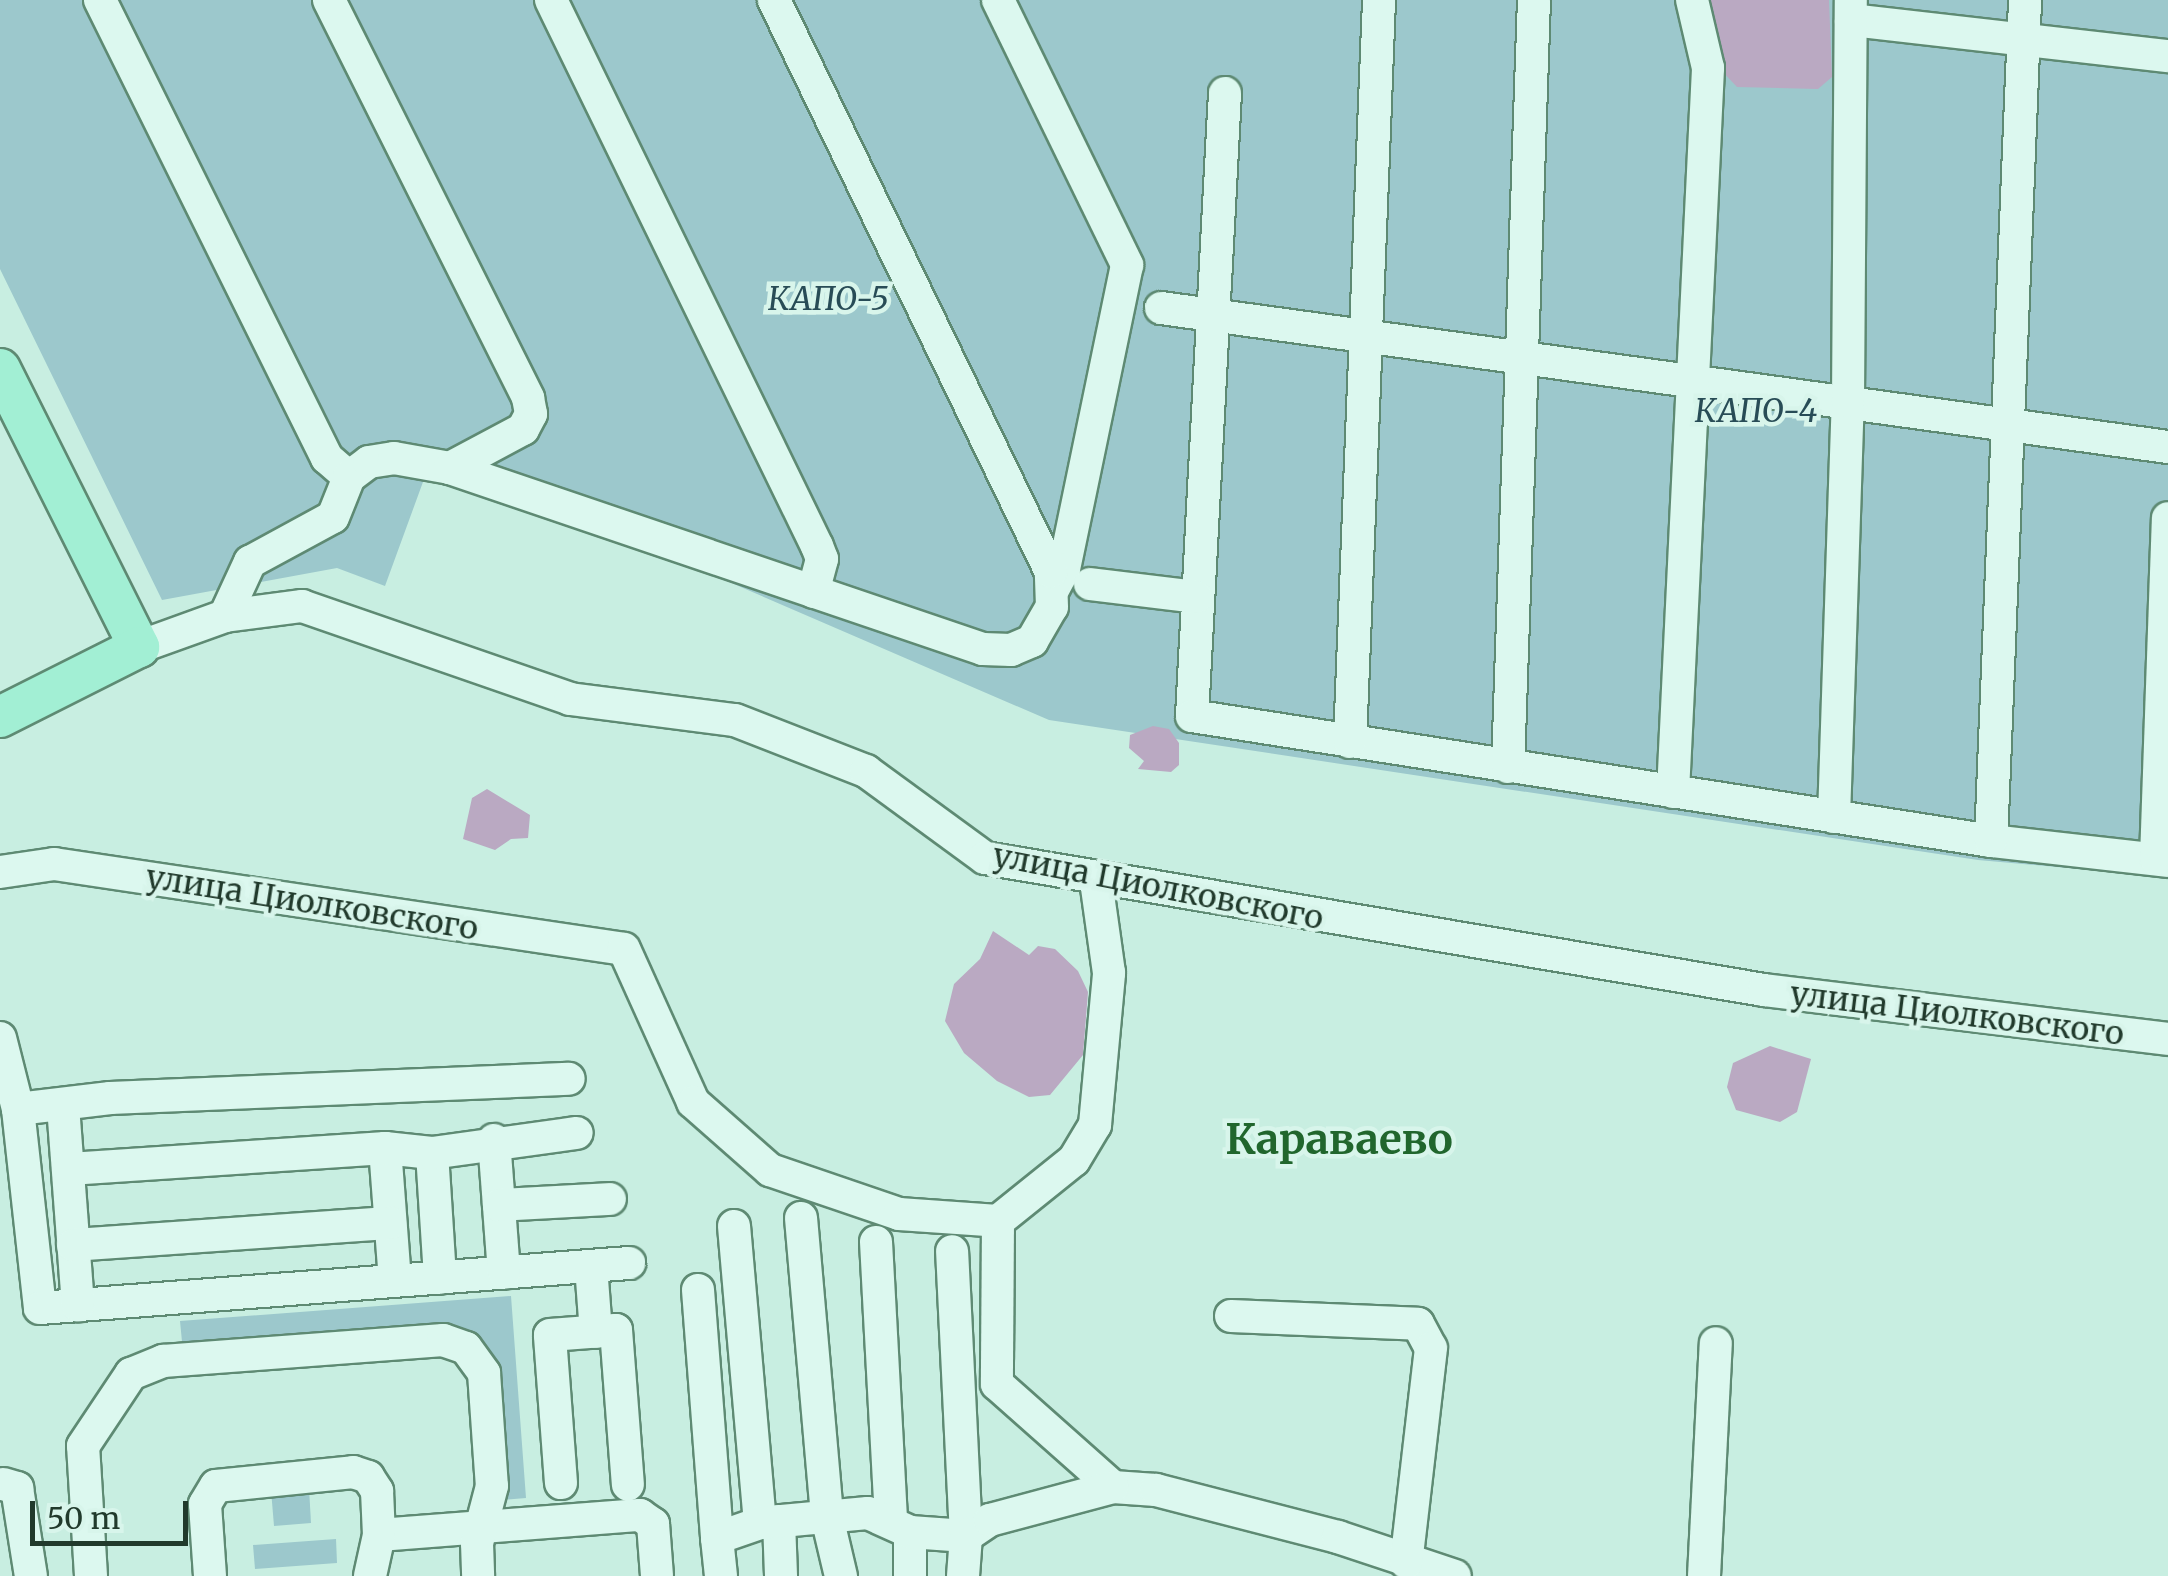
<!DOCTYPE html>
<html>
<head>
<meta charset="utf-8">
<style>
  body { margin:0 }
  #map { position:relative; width:2168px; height:1576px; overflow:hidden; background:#c8eee1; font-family:Merriweather,serif }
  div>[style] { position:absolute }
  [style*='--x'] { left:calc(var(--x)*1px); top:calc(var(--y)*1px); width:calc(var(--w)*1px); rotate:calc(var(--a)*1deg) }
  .green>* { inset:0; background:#9cc8cc }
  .water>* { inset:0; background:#baa9c2 }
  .roads { filter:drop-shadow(2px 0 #5e8a73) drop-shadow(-2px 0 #5e8a73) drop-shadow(0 2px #5e8a73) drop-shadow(0 -2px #5e8a73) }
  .minor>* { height:32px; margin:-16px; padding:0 16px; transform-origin:16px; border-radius:16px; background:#dcf8ef }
  .major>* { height:40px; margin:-20px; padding:0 20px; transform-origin:20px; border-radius:20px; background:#a2efd4 }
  span { translate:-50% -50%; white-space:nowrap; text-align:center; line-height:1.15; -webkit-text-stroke:9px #d8f5eb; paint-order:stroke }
  .park-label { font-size:32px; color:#284c56; font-style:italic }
  .street-label { font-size:32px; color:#213a2c }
  .district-label { font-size:42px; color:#21662d; font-weight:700 }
  .scale { position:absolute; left:30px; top:1501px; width:158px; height:45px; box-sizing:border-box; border:5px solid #213a2c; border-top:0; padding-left:12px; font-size:30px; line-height:35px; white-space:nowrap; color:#213a2c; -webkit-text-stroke:8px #d8f5eb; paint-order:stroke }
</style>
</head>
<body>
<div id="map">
  <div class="green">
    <i style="clip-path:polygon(0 0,2168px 0,2168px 877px,1978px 860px,1049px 720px,597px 525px,427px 471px,385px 586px,337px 568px,162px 600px,0 269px)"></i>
    <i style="clip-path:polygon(511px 1296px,526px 1498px,502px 1500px,491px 1356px,470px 1333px,183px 1352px,180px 1321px)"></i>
    <i style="clip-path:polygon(309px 1488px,311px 1523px,274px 1526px,271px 1490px)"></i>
    <i style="clip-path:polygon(336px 1539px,337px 1563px,255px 1569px,253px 1545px)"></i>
  </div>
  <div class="water">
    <i style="clip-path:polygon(1704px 0,1829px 0,1832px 77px,1818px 89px,1737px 87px,1720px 69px)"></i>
    <i style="clip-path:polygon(1153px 726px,1169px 729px,1179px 743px,1179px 765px,1171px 772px,1138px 769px,1144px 761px,1129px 748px,1130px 735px)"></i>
    <i style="clip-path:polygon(487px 789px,530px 815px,528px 838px,511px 839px,495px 850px,463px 839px,472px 798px)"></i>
    <i style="clip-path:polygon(993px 931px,1029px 955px,1038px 946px,1055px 949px,1078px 971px,1088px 992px,1083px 1055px,1050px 1095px,1029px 1097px,997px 1081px,964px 1053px,945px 1021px,954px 984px,980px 959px)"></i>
    <i style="clip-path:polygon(1770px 1046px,1811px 1059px,1797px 1112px,1780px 1122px,1736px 1110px,1727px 1087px,1733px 1063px)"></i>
  </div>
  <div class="roads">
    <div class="minor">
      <i style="--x:100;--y:0;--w:511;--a:63.64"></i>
      <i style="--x:327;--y:458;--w:29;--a:41"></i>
      <i style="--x:329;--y:0;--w:445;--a:63.4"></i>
      <i style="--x:528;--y:398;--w:16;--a:79"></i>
      <i style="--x:531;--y:414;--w:17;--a:118"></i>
      <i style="--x:523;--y:429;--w:83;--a:151.9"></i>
      <i style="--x:551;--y:0;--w:607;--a:64.03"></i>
      <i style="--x:817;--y:546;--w:14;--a:69"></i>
      <i style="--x:822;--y:559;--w:34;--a:105"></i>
      <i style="--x:998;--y:0;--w:295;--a:64"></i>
      <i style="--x:1127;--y:265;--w:310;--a:101.7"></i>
      <i style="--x:1064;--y:569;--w:21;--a:118"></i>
      <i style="--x:1851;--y:20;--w:319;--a:6.5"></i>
      <i style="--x:1225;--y:93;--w:624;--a:93.03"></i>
      <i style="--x:1192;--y:716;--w:809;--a:8.89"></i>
      <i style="--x:1991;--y:841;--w:178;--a:6.4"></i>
      <i style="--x:1161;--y:308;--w:1017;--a:7.86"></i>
      <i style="--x:1090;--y:584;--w:107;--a:7"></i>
      <i style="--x:225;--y:616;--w:60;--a:-65.2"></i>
      <i style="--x:250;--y:562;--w:94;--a:-28.5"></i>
      <i style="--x:333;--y:517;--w:43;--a:-68.2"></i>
      <i style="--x:349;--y:477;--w:25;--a:-37"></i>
      <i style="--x:369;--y:462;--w:25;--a:-9"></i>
      <i style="--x:394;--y:458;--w:57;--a:10.1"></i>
      <i style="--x:450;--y:468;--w:563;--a:18.76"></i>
      <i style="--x:983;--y:649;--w:28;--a:2"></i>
      <i style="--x:1011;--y:650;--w:23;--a:-23"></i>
      <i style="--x:1032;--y:641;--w:39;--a:-60"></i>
      <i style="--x:1052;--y:607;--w:35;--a:-92"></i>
      <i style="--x:1051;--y:572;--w:636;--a:-115.84"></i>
      <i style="--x:139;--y:647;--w:91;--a:-19.8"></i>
      <i style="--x:225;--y:616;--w:78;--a:-7.4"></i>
      <i style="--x:302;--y:606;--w:284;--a:19.1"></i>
      <i style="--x:570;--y:699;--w:166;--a:7.3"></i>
      <i style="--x:735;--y:720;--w:141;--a:21.3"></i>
      <i style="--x:866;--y:771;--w:147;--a:36.2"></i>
      <i style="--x:985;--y:858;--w:790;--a:9.62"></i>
      <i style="--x:1764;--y:990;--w:407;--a:6.9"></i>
      <i style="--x:1350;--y:742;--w:743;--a:-87.76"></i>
      <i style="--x:1508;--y:767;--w:767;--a:-88.06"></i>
      <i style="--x:1673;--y:792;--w:725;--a:-87.23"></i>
      <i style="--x:1708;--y:68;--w:70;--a:-103.2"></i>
      <i style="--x:1834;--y:817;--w:416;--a:-88.1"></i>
      <i style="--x:1848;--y:401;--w:401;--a:-89.6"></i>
      <i style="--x:1991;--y:841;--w:842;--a:-87.68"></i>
      <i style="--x:2156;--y:859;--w:341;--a:-88"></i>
      <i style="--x:0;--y:872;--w:55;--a:-8.4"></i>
      <i style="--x:54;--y:864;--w:576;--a:8.48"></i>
      <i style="--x:624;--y:949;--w:168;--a:65.7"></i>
      <i style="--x:693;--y:1102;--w:103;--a:41.4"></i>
      <i style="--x:770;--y:1170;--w:136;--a:18.8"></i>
      <i style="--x:899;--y:1214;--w:99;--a:4"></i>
      <i style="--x:998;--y:1221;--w:163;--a:90.4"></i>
      <i style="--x:997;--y:1384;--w:155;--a:41.6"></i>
      <i style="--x:1113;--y:1487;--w:43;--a:4"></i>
      <i style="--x:1156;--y:1490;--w:188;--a:14.5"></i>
      <i style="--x:1338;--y:1537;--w:123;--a:18.4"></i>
      <i style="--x:0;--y:1038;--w:73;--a:75.8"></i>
      <i style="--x:18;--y:1109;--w:200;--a:83.7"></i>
      <i style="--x:40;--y:1308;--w:591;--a:-4.37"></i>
      <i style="--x:63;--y:1106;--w:200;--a:85.7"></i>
      <i style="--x:18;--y:1109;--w:93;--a:-6.8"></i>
      <i style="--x:110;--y:1098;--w:459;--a:-2.4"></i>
      <i style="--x:494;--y:1140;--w:133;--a:85.7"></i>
      <i style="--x:385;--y:1148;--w:133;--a:85.7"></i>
      <i style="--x:432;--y:1153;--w:125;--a:86.3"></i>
      <i style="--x:69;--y:1169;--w:317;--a:-3.8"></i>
      <i style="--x:385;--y:1148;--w:47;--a:6.1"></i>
      <i style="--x:432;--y:1153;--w:146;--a:-7.9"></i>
      <i style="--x:499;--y:1205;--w:111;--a:-3.1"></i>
      <i style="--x:801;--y:1218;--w:300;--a:85"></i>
      <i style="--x:827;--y:1517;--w:61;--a:76.7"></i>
      <i style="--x:998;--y:1221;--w:97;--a:-38.8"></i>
      <i style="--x:1074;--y:1160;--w:41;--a:-59"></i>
      <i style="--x:1095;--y:1125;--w:153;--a:-84.7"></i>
      <i style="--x:1109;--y:973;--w:93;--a:-98"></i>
      <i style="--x:734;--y:1226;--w:298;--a:85"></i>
      <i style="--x:876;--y:1242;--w:281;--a:86.9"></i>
      <i style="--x:73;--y:1245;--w:318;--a:-4"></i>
      <i style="--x:591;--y:1266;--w:66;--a:85.7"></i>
      <i style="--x:698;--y:1290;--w:249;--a:85.6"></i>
      <i style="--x:1231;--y:1316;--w:187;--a:2.4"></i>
      <i style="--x:1418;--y:1324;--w:27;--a:62"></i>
      <i style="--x:1431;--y:1348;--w:216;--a:96.6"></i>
      <i style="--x:561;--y:1483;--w:148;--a:-94.3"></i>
      <i style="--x:550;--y:1335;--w:66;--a:-4.3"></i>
      <i style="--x:616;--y:1330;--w:155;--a:85.6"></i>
      <i style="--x:3;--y:1484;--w:15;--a:16"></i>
      <i style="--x:17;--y:1488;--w:89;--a:81"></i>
      <i style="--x:779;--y:1521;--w:55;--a:87.9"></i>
      <i style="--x:910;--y:1532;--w:44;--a:90"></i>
      <i style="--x:379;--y:1535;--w:262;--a:-4.4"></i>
      <i style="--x:640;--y:1515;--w:16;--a:35"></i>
      <i style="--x:653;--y:1524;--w:52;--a:85.6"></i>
      <i style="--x:91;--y:1576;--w:130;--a:-93.5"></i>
      <i style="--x:83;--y:1446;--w:87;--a:-56.3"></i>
      <i style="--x:131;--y:1374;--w:35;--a:-22"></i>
      <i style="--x:163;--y:1361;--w:281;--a:-4.3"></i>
      <i style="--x:443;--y:1340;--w:24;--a:19"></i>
      <i style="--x:466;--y:1348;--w:31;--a:54"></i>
      <i style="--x:484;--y:1373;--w:113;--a:86"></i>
      <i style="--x:492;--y:1486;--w:59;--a:104.7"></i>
      <i style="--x:477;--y:1543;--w:33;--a:88"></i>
      <i style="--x:210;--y:1576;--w:72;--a:-94"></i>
      <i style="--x:205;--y:1504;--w:21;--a:-59"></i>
      <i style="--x:216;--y:1486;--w:138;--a:-5.8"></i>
      <i style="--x:353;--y:1472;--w:16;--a:18"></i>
      <i style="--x:368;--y:1477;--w:17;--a:57"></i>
      <i style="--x:377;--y:1491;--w:44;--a:87.4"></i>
      <i style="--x:379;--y:1535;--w:42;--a:102.4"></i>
      <i style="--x:721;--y:1576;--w:38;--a:-96"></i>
      <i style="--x:717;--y:1538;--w:46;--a:-19.2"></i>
      <i style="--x:760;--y:1523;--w:108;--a:-5.3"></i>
      <i style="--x:868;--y:1513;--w:46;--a:24.3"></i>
      <i style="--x:910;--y:1532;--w:56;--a:4.1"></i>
      <i style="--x:966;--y:1536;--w:285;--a:-92.8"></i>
      <i style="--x:963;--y:1576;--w:40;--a:-85.7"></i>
      <i style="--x:966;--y:1536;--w:29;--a:-34"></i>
      <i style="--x:990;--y:1520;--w:127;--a:-15"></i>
      <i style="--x:1704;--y:1576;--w:233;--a:-87.1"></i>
    </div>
    <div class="major">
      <i style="--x:0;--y:369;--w:311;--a:63.4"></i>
      <i style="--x:139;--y:647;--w:156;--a:153.3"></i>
    </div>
  </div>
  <div class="park-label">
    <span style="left:828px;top:299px">КАПО-5</span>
    <span style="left:1756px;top:411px">КАПО-4</span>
  </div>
  <div class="street-label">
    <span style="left:1158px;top:887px;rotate:11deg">улица Циолковского</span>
    <span style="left:312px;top:903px;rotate:9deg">улица Циолковского</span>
    <span style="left:1957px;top:1014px;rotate:7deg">улица Циолковского</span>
  </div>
  <div class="district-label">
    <span style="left:1339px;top:1139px">Караваево</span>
  </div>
  <div class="scale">50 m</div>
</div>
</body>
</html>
